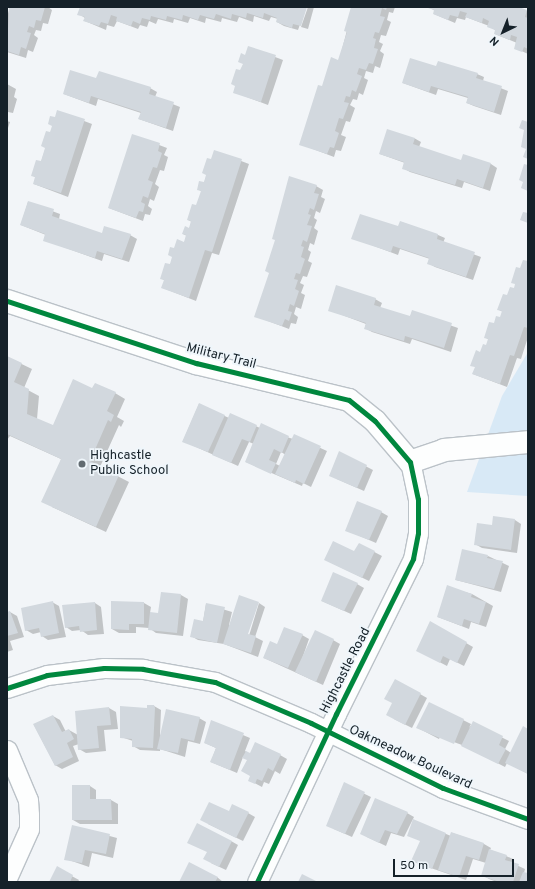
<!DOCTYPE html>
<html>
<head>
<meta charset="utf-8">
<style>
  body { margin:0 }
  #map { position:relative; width:535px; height:889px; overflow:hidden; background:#f2f5f8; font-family:Overpass,sans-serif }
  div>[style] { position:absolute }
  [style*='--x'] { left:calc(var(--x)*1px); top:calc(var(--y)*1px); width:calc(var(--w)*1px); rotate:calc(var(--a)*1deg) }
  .green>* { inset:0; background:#d8e9f6 }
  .shadow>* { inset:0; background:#0003 }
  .building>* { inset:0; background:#d2d8de }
  .roads { filter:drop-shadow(1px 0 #bbc2c8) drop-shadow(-1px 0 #bbc2c8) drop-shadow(0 1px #bbc2c8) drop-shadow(0 -1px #bbc2c8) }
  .street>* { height:19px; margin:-9.5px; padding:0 9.5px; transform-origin:9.5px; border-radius:9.5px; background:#fdfefe }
  .secondary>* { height:22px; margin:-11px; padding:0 11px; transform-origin:11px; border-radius:11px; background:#fdfefe }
  .cycleway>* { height:5px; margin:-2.5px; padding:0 2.5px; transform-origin:2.5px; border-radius:2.5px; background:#00873e }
  .dots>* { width:11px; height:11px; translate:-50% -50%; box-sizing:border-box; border:2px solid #eff6fb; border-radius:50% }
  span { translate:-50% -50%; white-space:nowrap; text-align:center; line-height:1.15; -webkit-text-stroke:3.5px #eff6fb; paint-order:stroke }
  .street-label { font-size:13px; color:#152129 }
  .poi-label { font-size:13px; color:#152129 }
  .left { translate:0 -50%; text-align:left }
  .frame { position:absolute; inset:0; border:8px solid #152129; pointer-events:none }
  .north { position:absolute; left:483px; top:12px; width:40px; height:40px; -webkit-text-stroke:3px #eff6fb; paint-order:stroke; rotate:223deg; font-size:11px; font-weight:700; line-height:16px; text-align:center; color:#152129 }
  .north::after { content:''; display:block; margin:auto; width:14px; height:18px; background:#152129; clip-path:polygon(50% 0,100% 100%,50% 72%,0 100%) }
  .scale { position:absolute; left:393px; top:859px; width:121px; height:18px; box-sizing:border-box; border:2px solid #152129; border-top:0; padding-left:5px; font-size:12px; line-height:14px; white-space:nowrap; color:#152129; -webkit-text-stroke:3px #eff6fb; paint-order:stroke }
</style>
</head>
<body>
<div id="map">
  <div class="green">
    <i style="clip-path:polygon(528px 352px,528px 496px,467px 492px,502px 396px)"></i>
  </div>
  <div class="shadow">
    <i style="clip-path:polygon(10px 7px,48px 7px,52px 10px,48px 24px,43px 23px,41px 31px,36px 30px,34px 35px,38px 38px,33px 52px,28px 50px,26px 58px,7px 52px,7px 17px)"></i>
    <i style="clip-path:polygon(81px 7px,306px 7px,298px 30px,284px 26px,277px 22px,278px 19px,271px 17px,269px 21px,254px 16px,253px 22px,239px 17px,237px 22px,222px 18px,221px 22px,206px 18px,205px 23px,190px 18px,188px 23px,174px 19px,173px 23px,158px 19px,156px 24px,149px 21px,147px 27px,140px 25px,138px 29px,117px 21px,114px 27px,107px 25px,106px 30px,85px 21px,85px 18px,79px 14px)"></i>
    <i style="clip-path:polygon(308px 7px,314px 7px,308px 29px,301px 27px)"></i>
    <i style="clip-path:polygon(353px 7px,395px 7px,393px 13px,389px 12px,387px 20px,391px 22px,386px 36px,381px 35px,379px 42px,383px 44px,380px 51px,384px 54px,380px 68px,375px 66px,373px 73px,366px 71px,364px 78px,368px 80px,363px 95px,359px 93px,357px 100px,353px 99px,350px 105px,355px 108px,350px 122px,346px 121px,341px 135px,346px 137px,341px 151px,336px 150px,334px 157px,300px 144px,323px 88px,339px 61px)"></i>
    <i style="clip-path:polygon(429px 7px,515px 7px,527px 11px,528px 54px,515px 48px,517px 43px,495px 34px,495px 30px,489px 26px,466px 17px,465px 20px,457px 18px,455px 23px,434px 14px,435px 11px)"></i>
    <i style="clip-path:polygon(249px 47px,283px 60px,268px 105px,234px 92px)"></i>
    <i style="clip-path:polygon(437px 67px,477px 74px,484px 77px,483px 81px,508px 91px,501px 115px,474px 106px,467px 103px,468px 98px,438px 89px,436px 95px,403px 83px)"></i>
    <i style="clip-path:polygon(7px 84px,16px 89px,14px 97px,17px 99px,13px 113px,8px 112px,7px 116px)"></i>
    <i style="clip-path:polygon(150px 88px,157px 92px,155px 97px,180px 107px,173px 131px,139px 119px,141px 113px,98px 99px,96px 106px,64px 94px)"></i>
    <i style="clip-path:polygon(58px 111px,92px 124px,68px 197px,34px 184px,36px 178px,32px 175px,41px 162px)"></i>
    <i style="clip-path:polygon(7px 121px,10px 122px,8px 128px,7px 128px)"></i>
    <i style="clip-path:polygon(133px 135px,167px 148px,164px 155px,168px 157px,164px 171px,160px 170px,155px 184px,159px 187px,154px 201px,150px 199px,148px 206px,152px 209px,150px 215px,145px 214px,143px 221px,109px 208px)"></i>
    <i style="clip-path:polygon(414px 138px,421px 142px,419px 147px,462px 161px,491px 164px,497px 168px,490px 191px,464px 182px,462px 188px,410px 172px,403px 168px,405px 163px,380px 154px)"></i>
    <i style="clip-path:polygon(215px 151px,249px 164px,219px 255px,212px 253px,196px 301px,163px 288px,165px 281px,161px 278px,170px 266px,175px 249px,184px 243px,187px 236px,183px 234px,189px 229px,192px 222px,188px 220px,197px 206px,202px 192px,198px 189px,204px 183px)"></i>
    <i style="clip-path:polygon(316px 186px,323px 190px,321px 197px,325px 199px,320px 213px,316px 211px,314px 218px,317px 220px,314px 228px,318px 231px,314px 245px,310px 243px,308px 250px,311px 252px,308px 261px,312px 263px,307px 277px,303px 276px,300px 283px,304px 285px,301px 293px,305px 295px,301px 309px,296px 307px,294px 314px,298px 317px,296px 324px,291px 323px,289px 329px,255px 316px)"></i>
    <i style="clip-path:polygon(28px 202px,60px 214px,59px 219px,102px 234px,130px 235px,137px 239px,129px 262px,104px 254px,102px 261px,44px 240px,46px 235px,21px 225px)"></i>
    <i style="clip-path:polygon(401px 222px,438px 235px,445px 238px,443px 243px,481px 257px,473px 280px,435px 267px,428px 263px,430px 259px,400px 249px,398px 255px,353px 238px,399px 227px)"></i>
    <i style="clip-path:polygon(528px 262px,528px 337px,521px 359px,517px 358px,507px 387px,473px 374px,476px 367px,472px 365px,487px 346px,489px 340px,485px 337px,500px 319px,503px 312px,499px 310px,514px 290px,521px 269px)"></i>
    <i style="clip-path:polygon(375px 299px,382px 303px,380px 308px,410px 317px,412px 312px,458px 328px,451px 352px,412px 339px,410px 344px,372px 332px,365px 328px,366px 324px,329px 310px)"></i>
    <i style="clip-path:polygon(7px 357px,32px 369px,24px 388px,39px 396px,37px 419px,53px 426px,93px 389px,115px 393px,125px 399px,117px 417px,124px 421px,121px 427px,119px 425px,100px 467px,129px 482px,106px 532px,52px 507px,61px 459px,10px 436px,7px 440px)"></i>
    <i style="clip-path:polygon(evenodd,199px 404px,229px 418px,231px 415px,260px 428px,293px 439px,294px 436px,327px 451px,311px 487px,303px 483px,302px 486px,246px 462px,254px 444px,249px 442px,238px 466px,183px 441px,199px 404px,281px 452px,286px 455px,280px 466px,276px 464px,281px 452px)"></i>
    <i style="clip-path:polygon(340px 453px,373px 470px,364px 491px,337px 479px)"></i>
    <i style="clip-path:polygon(381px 512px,388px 516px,376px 543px,346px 530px)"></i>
    <i style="clip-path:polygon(515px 520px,521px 524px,517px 553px,482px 548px,475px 544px,493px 526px)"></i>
    <i style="clip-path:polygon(359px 544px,382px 556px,369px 581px,332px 563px,355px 553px)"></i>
    <i style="clip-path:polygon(488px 556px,509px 566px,501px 592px,456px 580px)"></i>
    <i style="clip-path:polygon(357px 584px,364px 588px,351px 614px,322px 601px)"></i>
    <i style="clip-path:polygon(447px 587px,472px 594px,493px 606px,486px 627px,471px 622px,469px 629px,438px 617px)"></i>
    <i style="clip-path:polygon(162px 593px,181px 595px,188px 599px,183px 636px,156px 633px,149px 628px,136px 627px,136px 633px,119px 633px,112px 629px,144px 603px,151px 607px,150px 613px,159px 614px)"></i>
    <i style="clip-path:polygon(52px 602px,59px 606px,66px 637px,48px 640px,42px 636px,41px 632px,33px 634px,26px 630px)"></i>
    <i style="clip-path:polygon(95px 603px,101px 607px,104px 634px,88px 635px,81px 630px,72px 631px,66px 627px)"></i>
    <i style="clip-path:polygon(259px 603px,265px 607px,255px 637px,263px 641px,258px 657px,224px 644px,198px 640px,191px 636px,203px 622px,206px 604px,232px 612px,229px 625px,248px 639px)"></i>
    <i style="clip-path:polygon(10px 612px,17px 616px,24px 637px,10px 641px,13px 650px,7px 652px,7px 613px)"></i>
    <i style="clip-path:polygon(431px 623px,473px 647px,464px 666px,450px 659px,447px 666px,424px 654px)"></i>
    <i style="clip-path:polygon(302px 635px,309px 639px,301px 662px,333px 640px,340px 644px,323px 685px,264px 658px)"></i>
    <i style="clip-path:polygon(420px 694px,427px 698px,412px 728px,394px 719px)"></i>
    <i style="clip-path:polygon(429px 703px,471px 724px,469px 728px,473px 723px,509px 741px,505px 749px,511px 753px,528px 730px,528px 774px,507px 763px,505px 767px,462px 745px,440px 737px,439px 739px,418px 728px)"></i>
    <i style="clip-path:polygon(154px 706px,161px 710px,160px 735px,199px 718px,206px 722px,200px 744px,188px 741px,185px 757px,160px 749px,160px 751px,140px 750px,133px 746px,133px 741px,121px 737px,148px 709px)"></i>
    <i style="clip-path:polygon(109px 708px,116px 712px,118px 729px,104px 730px,106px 751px,86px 753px,79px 749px,79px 744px,73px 746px,79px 761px,62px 769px,55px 765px,34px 725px,53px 716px,60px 720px,66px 732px,69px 730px,78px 735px,76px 712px)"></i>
    <i style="clip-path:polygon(212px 722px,250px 738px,245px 751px,250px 754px,280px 755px,287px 759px,280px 774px,275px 771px,269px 784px,264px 782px,262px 787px,249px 780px,251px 776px,248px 760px,243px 757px,237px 773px,211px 762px,216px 748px,205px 743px)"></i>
    <i style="clip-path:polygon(344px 784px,371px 797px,352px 837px,334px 829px,339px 801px,337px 800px)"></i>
    <i style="clip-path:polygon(90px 786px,96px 790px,96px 800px,111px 800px,118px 804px,118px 824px,80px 824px,73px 820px)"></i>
    <i style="clip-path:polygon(229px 812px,248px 813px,255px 817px,243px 841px,208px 824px)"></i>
    <i style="clip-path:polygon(407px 813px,414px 817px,404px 837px,391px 833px,386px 846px,367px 837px)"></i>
    <i style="clip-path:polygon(414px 821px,451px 836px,452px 833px,484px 844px,491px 848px,490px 850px,506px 856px,513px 859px,512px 863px,525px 869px,524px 873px,528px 875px,528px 882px,497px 882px,489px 879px,482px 875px,486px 863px,473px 859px,466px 880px,419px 864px,413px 861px,421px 841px)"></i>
    <i style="clip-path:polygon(73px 826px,117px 838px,113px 858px,92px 853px,89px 867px,66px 859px)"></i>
    <i style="clip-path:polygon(231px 841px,238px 845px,226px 870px,211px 863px)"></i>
    <i style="clip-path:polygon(57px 868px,79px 880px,78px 882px,50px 882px)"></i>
    <i style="clip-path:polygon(217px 877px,223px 882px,180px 882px)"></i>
  </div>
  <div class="building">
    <i style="clip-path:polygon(9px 7px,45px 7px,41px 21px,36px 20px,34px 28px,29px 26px,27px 32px,31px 33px,26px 49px,21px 47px,19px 55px,7px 51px)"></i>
    <i style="clip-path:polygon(80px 7px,307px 7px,301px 26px,293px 24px,292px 28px,276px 22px,277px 18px,264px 13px,263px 18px,247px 13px,246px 18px,232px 14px,231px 19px,216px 14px,214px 19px,200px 15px,198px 20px,183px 15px,182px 20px,167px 16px,166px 20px,151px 16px,150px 20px,142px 18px,140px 24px,133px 21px,131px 26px,116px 21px,117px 17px,111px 15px,108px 24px,101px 22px,99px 26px,83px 21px,85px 17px,77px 15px)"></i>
    <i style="clip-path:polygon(351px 7px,387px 7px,386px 10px,382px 8px,380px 16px,385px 17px,379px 33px,375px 32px,373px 38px,376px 39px,374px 48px,378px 49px,373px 64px,369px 63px,366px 70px,359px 68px,357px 74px,362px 76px,356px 92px,352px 90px,350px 97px,346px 96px,344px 102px,349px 103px,343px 119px,339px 118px,335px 131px,339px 133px,334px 148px,330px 147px,327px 154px,299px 145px,318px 85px,322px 86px,331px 57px,338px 60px,347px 32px,344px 31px)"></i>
    <i style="clip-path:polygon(425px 7px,519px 7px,527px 10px,525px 17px,528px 18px,528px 49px,524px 47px,522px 52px,514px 49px,517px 37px,511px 35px,510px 40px,494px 34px,495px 30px,487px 27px,489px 21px,483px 18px,482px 23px,465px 17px,467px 13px,460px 11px,458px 17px,450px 15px,448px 20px,433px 14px,434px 10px)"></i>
    <i style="clip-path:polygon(248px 46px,276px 55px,261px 102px,233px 93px,235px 86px,231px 84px,236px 69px,240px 70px,243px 64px,238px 62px,241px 53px,245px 55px)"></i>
    <i style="clip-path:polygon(410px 58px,436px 66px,438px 61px,478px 73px,476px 78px,502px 86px,494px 112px,466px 103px,468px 97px,431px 86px,429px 92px,402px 83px)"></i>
    <i style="clip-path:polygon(70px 70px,96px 78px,99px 71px,151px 87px,149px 94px,174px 102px,166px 128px,138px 119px,141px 112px,91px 96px,89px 103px,63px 94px)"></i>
    <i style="clip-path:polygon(57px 110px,85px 119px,61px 193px,33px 184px,35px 177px,31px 176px,36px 160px,41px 161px,45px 148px,41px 146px,46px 131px,50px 132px,52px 126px,48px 124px,50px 116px,55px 117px)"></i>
    <i style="clip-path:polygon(522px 120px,528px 122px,528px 159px,523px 157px,526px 149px,521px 147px,524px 130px,519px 128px)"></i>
    <i style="clip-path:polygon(387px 129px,415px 138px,413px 144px,461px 160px,463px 154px,491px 163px,483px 188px,457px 179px,455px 185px,402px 169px,404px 162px,379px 154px)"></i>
    <i style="clip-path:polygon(132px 134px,160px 143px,158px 151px,162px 153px,157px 168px,153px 167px,148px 180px,153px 182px,148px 198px,143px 196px,141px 202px,145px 204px,143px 212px,139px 211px,136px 218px,108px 208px)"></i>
    <i style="clip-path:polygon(214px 150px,242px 159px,212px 252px,205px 250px,189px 298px,161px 288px,164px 280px,160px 279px,165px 263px,170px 264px,172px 257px,168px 255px,170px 247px,174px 248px,177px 239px,184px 242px,186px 235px,182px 234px,185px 226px,189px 228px,191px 221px,187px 220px,192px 204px,196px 205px,201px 191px,197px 190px,199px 181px,204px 182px,206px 175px,202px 173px,207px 158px,211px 159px)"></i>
    <i style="clip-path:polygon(524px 164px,528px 165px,528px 191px,521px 188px,523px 182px,519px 180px)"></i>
    <i style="clip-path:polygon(289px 176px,317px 185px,314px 193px,319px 194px,314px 210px,310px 208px,308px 214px,311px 215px,307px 225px,312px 226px,307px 242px,303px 240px,301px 246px,304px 247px,301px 257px,305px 259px,300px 274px,296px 273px,294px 279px,298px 280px,295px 289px,299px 291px,294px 306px,290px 304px,288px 311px,292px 312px,289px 321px,285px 319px,282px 326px,254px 317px,269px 273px,265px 271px,275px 240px,272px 239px)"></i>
    <i style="clip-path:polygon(28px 201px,54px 209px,52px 216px,102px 233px,104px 226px,131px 234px,122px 259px,97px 251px,95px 258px,43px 241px,45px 234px,20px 225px)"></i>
    <i style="clip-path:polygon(523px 212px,528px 213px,528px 223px,520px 220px)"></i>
    <i style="clip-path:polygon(360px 214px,398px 226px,400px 221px,438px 234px,437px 239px,475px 252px,466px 277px,427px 264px,429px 258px,393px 246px,391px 252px,351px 239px)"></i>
    <i style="clip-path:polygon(523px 260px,528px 261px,528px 328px,524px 327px,514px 356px,510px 355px,500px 384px,472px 374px,475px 367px,470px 366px,476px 350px,480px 352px,483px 344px,486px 345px,488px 339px,484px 338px,489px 322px,494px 323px,496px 316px,500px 317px,502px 311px,497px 310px,503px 294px,507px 295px,510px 287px,514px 288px,515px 284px,511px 283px,516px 267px,520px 268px)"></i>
    <i style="clip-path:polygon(336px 285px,376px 298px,374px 305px,410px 316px,412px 310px,452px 323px,444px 348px,405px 336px,404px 341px,364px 329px,366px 323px,328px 311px)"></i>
    <i style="clip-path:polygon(7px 356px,22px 363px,14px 382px,29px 389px,27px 414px,53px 425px,73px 379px,92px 388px,95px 383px,116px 392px,107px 411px,114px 415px,111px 422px,108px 420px,90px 461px,119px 475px,96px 527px,41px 502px,61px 459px,7px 434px)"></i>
    <i style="clip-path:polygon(199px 403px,225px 415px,208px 452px,182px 442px)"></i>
    <i style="clip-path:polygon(230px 413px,257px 425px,250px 442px,242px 439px,231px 463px,212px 455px)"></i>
    <i style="clip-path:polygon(261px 423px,289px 436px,282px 453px,274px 449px,269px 460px,276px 463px,271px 474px,245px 462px)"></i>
    <i style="clip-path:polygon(294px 434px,321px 446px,304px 484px,296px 480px,295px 483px,275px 474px)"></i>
    <i style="clip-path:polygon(339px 451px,367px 465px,357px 488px,329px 476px)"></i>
    <i style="clip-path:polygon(357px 501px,382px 511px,369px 540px,345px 531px)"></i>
    <i style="clip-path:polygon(493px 516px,515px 519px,511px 550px,474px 545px,477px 523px,492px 525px)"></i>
    <i style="clip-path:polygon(333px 541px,354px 551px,359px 543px,375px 551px,362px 578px,324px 560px)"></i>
    <i style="clip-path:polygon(462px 549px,488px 555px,487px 558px,503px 561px,494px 589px,455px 580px)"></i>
    <i style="clip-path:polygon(333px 572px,358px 583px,344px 611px,321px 601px)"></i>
    <i style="clip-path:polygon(447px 585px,472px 594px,471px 597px,486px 602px,479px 624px,464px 619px,462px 626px,437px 617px)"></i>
    <i style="clip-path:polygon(161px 592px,181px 594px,177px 633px,148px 630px,150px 612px,158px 613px)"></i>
    <i style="clip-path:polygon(239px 595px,259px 602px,248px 634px,256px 636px,251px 653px,223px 644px)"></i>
    <i style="clip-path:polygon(53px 601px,59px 633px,41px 637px,39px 628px,25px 631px,21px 608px)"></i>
    <i style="clip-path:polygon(111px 601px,144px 602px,144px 624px,129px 624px,129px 630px,111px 629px)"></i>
    <i style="clip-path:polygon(95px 602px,97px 630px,80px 632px,79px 626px,65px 628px,62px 605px)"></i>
    <i style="clip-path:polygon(206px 603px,225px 607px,217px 643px,190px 637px,194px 619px,203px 621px)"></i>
    <i style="clip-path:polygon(10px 611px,18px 633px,7px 636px,7px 612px)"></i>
    <i style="clip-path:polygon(430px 621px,467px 642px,457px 663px,443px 656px,440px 663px,416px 651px)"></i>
    <i style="clip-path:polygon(284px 627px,303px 634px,288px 668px,263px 658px,270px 641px,277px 644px)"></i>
    <i style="clip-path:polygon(315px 630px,334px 639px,316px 682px,295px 672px)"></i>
    <i style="clip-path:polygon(395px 679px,421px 693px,405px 725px,386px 715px,392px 703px,384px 699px)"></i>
    <i style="clip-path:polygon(429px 702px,464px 719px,454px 744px,416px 728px)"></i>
    <i style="clip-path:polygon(147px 705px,154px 705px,155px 708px,153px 748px,132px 747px,132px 739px,120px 738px,120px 706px,147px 708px)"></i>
    <i style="clip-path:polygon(109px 707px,111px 725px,97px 726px,99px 748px,78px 750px,75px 711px)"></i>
    <i style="clip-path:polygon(166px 709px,200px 717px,194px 741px,181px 738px,178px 753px,157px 749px)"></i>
    <i style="clip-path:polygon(53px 715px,62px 732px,69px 729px,74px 739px,67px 743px,73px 757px,55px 766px,33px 724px)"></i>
    <i style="clip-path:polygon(211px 720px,244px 733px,230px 770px,210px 762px,216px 748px,204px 743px)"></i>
    <i style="clip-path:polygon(473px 721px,503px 736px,499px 745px,506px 749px,498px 764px,461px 746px)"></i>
    <i style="clip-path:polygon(523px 726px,528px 729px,528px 774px,505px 763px)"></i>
    <i style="clip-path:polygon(255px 742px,281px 754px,273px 771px,268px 768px,262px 781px,257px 779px,255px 784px,248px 781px,250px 776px,241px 771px,247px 760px,242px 758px,246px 751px,250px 753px)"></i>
    <i style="clip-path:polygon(344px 782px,365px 792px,345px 834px,326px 826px)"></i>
    <i style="clip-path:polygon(72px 785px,90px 785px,90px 799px,111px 799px,112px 820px,72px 820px)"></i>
    <i style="clip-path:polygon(375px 798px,408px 812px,397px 834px,385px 830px,379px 843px,360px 834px)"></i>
    <i style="clip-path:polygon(209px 802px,229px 811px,232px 804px,249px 812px,236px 838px,200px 820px)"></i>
    <i style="clip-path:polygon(413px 819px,446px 833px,432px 869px,411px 861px,420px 841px,407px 836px)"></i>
    <i style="clip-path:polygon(197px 823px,232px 841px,219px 867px,203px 859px,207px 852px,187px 843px)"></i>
    <i style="clip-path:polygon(72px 825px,110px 834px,106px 854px,85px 850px,82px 863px,64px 860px)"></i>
    <i style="clip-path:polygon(451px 832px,484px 843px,479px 860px,466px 856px,459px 877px,438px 870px)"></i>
    <i style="clip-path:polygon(489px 849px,507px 855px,505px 860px,519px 864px,513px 882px,500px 882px,481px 876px)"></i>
    <i style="clip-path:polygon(189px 862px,218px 877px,215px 882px,179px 882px)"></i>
    <i style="clip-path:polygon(57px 866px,73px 875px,70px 882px,49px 882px)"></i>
    <i style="clip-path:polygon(523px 872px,528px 873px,528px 882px,519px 882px)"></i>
    <i style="clip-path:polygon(302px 874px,318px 882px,298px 882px)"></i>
  </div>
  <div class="roads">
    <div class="street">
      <i style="--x:7;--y:688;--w:42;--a:-18"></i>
      <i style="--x:47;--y:675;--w:57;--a:-7"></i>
      <i style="--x:104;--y:668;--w:39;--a:1"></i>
      <i style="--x:143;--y:669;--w:73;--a:10.2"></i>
      <i style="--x:215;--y:682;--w:104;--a:23.1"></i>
      <i style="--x:311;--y:723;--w:147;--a:26.2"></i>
      <i style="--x:443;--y:788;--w:90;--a:20"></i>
      <i style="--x:7;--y:750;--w:54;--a:67.2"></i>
      <i style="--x:28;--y:800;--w:15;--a:86"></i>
      <i style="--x:29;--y:815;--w:14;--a:90"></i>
      <i style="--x:29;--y:829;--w:54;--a:114.2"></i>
      <i style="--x:257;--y:882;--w:186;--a:-64.8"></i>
      <i style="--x:336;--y:714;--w:173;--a:-63.6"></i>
      <i style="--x:413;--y:559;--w:26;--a:-79"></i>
      <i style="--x:418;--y:533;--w:34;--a:-90"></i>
      <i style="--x:418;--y:499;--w:38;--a:-102"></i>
    </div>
    <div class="secondary">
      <i style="--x:7;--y:301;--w:199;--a:18.2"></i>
      <i style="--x:196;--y:363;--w:157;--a:13.6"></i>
      <i style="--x:349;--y:400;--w:33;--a:39"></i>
      <i style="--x:375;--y:421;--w:54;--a:49.5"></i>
      <i style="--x:410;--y:462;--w:36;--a:-19"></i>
      <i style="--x:444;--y:450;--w:84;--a:-5.4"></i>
    </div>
  </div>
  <div class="cycleway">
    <i style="--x:7;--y:301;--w:199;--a:18.2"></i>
    <i style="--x:196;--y:363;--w:157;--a:13.6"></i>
    <i style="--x:349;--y:400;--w:33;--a:39"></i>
    <i style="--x:375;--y:421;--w:54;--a:49.5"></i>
    <i style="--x:410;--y:462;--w:38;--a:78"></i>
    <i style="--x:418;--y:499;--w:34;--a:90"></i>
    <i style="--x:418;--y:533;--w:26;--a:101"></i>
    <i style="--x:413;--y:559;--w:173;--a:116.4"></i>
    <i style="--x:336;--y:714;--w:186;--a:115.2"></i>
    <i style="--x:7;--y:688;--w:42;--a:-18"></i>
    <i style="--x:47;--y:675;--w:57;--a:-7"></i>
    <i style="--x:104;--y:668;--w:39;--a:1"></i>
    <i style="--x:143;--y:669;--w:73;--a:10.2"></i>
    <i style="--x:215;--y:682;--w:104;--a:23.1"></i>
    <i style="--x:311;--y:723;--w:147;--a:26.2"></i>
    <i style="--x:443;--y:788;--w:90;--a:20"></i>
  </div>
  <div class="dots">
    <i style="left:82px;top:464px;background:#626b71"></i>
  </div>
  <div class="street-label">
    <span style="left:221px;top:357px;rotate:14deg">Military Trail</span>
    <span style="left:346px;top:671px;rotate:-63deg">Highcastle Road</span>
    <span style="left:410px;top:758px;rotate:25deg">Oakmeadow Boulevard</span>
  </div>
  <div class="poi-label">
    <span class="left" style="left:90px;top:464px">Highcastle<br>Public School</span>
  </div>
  <div class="frame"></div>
  <div class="north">N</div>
  <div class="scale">50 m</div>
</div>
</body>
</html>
